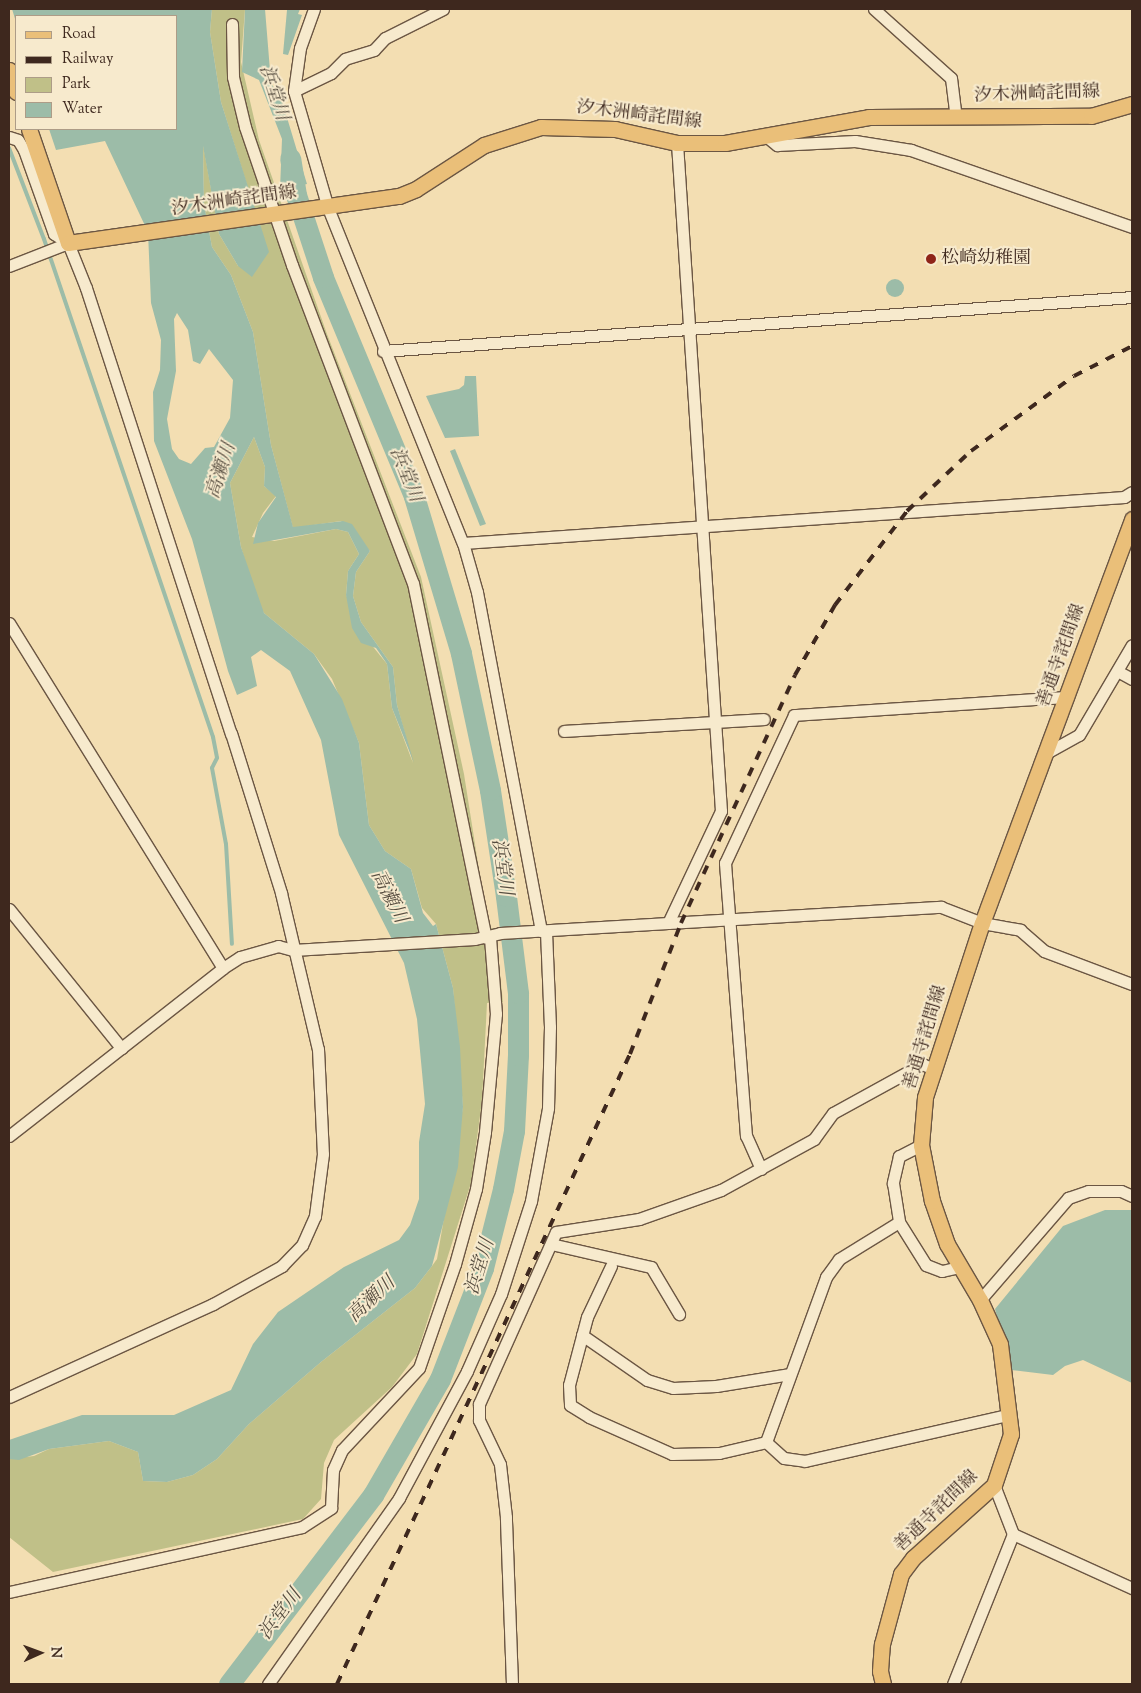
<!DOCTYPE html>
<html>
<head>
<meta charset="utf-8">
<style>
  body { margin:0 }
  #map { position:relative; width:1141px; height:1693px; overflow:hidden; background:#f3deb2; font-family:"Sorts Mill Goudy","Noto Serif JP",serif }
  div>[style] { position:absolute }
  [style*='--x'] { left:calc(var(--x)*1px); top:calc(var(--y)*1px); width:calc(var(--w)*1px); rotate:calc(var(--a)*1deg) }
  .green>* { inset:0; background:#c0c088 }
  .water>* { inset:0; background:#9cbca8 }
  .round { border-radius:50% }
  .stream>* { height:4px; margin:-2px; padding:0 2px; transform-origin:2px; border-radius:2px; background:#9cbca8 }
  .river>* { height:21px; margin:-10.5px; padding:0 10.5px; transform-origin:10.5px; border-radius:10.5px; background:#9cbca8 }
  .roads { filter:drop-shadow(1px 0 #6b5643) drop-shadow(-1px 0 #6b5643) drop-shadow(0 1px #6b5643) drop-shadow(0 -1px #6b5643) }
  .minor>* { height:11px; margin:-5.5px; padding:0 5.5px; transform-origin:5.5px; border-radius:5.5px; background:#f7eacd }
  .major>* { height:15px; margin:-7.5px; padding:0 7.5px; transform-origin:7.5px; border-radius:7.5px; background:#eabf79 }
  .rail>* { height:4px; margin-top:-2px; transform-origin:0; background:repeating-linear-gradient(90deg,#3e281e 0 9px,transparent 0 18px) }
  .dots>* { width:14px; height:14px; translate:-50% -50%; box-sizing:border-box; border:2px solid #f7eacd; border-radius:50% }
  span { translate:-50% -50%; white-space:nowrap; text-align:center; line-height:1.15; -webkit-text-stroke:4px #f7eacd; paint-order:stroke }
  .street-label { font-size:18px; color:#3e281e }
  .poi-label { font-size:18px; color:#3e281e }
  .left { translate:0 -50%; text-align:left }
  .water-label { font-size:19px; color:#564d40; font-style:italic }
  .frame { position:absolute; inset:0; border:10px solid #3e281e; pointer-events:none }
  .legend { position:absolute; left:15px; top:15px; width:162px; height:115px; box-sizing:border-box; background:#f7eacd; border:1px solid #ad9c87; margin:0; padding:6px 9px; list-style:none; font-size:15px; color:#3e281e }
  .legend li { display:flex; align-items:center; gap:10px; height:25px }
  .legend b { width:25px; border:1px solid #ad9c87 }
  .north { position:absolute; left:15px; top:1628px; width:50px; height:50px; -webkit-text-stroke:4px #f7eacd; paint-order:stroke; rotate:88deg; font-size:14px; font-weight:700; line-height:20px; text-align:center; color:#3e281e }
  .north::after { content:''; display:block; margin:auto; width:18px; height:22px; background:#3e281e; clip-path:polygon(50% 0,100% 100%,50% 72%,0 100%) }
</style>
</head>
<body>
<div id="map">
  <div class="green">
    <i style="clip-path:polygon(212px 9px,245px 9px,241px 62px,259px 140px,327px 334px,421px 577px,464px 774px,488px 927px,495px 929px,503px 1002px,487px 1003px,482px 1101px,471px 1183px,417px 1354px,392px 1387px,334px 1440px,324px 1463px,321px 1499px,303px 1519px,53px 1572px,9px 1537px,9px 1459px,34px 1456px,49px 1449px,109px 1441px,138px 1452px,143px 1481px,167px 1482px,193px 1475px,217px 1459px,249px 1424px,321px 1362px,415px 1288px,432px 1266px,437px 1259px,463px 1107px,453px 988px,436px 924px,422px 908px,411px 869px,385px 851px,369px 825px,359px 743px,332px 679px,314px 654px,264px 613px,256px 600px,241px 547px,230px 483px,254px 437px,265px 467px,264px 486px,276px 496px,263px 513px,252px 537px,274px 541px,336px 529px,348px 532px,359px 554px,348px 571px,346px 595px,370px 643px,387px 664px,392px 708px,413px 763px,397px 705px,393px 667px,361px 622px,353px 596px,356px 572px,370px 551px,341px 521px,293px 528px,271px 445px,253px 332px,231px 275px,212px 247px,204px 204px,203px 144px,219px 234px,238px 266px,268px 252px,221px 102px,210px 32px)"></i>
  </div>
  <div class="water">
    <i style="clip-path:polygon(evenodd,12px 9px,212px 9px,210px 32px,221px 102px,269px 252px,252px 277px,238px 266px,219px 234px,203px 146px,204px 204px,212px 247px,231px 275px,253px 332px,271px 445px,293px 527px,343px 521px,352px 524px,370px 551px,356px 572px,353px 596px,361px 622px,393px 667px,397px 705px,414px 763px,392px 708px,387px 664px,376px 648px,361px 643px,352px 628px,346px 595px,348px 571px,359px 554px,348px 532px,336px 529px,253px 544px,258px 523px,276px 497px,264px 486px,265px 467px,254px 437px,230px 483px,241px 547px,264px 613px,314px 654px,342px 699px,359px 743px,369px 825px,385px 851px,411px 869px,423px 913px,433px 926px,436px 924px,453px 988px,460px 1047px,463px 1107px,458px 1167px,432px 1266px,415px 1288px,321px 1362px,249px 1424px,217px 1459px,193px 1475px,167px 1482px,143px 1481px,138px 1452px,109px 1441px,49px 1449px,19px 1460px,9px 1459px,9px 1440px,82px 1415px,174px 1415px,231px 1390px,253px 1344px,278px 1312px,344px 1267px,399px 1240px,410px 1225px,419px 1199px,419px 1142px,425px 1104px,417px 1019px,404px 963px,339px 835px,321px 740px,290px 671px,261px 650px,251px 657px,257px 686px,237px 695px,228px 671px,192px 539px,154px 441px,153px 392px,160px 370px,161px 340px,151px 303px,148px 232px,105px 141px,56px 150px,49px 129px,176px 129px,176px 16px,16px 16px,16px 22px,12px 9px,177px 313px,188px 330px,193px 361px,200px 364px,209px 349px,233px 380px,230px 418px,214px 447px,205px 448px,191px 464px,179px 459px,172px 449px,167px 419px,176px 371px,174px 319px,177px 313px)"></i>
    <i style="clip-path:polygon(245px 9px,265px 9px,271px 83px,282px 101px,307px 184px,280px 189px,282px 139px,259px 80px,242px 72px)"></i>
    <i style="clip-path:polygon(295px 9px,300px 9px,298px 14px,302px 15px,288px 55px,283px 54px,287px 10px)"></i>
    <i class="round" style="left:886px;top:279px;width:18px;height:18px"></i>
    <i style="clip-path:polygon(465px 376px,476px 376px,479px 436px,445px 438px,426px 396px,459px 389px,464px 385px)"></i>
    <i style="clip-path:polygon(455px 449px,486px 524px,480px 526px,450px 451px)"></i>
    <i style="clip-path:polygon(1105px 1210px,1132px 1210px,1132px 1383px,1083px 1360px,1065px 1366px,1053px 1375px,1011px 1370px,995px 1309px,1063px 1226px)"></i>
  </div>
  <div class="stream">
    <i style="--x:9;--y:148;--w:97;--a:69"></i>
    <i style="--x:44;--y:239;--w:526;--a:71.25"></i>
    <i style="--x:213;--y:737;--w:21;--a:79"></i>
    <i style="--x:217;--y:758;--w:11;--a:117"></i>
    <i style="--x:212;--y:768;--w:77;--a:79.6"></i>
    <i style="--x:226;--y:844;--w:100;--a:86.6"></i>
  </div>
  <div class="river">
    <i style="--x:229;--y:1684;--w:238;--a:-52.7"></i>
    <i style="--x:373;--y:1495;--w:134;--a:-60"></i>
    <i style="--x:440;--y:1379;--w:119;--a:-68.8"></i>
    <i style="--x:483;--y:1268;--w:81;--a:-75.8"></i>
    <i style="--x:503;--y:1189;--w:59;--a:-79.3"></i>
    <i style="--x:514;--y:1131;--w:76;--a:-87"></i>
    <i style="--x:518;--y:1055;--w:62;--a:-90"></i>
    <i style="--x:518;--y:993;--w:98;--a:-97.1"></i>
    <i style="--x:506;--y:896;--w:107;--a:-98.6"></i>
    <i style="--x:490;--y:790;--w:140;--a:-102"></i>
    <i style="--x:461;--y:653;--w:164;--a:-106.7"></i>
    <i style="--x:414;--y:496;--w:237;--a:-112.6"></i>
    <i style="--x:323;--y:277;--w:86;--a:-108.2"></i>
    <i style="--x:296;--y:195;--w:37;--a:-99"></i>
  </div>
  <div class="roads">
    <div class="minor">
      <i style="--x:443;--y:9;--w:65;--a:153.4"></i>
      <i style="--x:385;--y:38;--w:16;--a:133"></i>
      <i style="--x:374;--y:50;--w:30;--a:163"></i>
      <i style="--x:345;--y:59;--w:20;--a:135"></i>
      <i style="--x:331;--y:73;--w:41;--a:154.1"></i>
      <i style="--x:294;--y:91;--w:122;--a:73.8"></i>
      <i style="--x:328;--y:208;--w:361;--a:68.1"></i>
      <i style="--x:463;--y:543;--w:51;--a:74.1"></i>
      <i style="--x:477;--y:592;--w:345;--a:79.3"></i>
      <i style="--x:874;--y:9;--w:103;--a:41.9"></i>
      <i style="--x:951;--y:78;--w:39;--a:83"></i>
      <i style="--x:232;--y:24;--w:53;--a:88.9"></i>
      <i style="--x:233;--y:77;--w:51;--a:76.5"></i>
      <i style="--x:245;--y:127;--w:146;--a:71.2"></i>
      <i style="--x:292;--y:265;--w:340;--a:69.2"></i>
      <i style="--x:413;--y:583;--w:362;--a:78.4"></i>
      <i style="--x:294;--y:91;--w:43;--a:-82.1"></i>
      <i style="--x:300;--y:48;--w:41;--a:-70.3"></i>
      <i style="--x:9;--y:137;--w:9;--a:18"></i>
      <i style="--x:18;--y:140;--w:12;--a:59"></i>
      <i style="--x:24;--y:150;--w:89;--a:70.3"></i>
      <i style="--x:54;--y:234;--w:17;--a:33"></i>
      <i style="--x:68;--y:243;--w:48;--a:68.2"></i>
      <i style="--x:86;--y:288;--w:468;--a:72"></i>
      <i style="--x:231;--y:733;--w:168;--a:72.6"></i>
      <i style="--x:281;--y:893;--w:160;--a:76.7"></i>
      <i style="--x:318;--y:1049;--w:105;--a:87.3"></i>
      <i style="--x:323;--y:1154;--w:63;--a:97.4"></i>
      <i style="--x:315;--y:1216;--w:32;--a:114"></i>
      <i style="--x:302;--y:1245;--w:29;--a:134"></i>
      <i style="--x:282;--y:1266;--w:79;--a:151.2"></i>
      <i style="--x:213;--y:1304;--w:224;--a:155.5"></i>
      <i style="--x:767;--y:137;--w:13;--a:39"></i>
      <i style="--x:777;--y:145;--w:78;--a:-2.9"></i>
      <i style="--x:855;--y:141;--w:57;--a:9.1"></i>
      <i style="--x:911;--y:150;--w:234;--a:19.2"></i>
      <i style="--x:9;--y:266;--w:63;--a:-21.3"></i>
      <i style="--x:383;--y:351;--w:751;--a:-4.12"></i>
      <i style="--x:463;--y:543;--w:663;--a:-3.98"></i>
      <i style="--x:1124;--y:497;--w:9;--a:-32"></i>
      <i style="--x:9;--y:623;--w:406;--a:58.2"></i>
      <i style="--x:1119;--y:672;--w:15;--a:28"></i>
      <i style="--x:564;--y:731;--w:200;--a:-3.4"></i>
      <i style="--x:1048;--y:752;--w:35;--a:-29"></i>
      <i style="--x:1079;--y:735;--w:104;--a:-59.5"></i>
      <i style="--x:9;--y:909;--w:179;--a:51.1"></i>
      <i style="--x:668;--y:923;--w:124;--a:-64.7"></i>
      <i style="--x:721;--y:811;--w:669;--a:-93.77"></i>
      <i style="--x:9;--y:1136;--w:272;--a:-38.1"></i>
      <i style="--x:223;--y:968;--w:20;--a:-33"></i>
      <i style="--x:240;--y:957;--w:40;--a:-16"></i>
      <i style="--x:278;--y:946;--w:16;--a:15"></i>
      <i style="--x:293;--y:950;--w:182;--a:-3.5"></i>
      <i style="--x:475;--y:939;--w:26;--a:-13"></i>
      <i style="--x:500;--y:933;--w:442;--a:-3.4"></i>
      <i style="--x:941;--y:907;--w:44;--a:21.3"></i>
      <i style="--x:982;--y:923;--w:39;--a:10"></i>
      <i style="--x:1020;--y:930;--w:32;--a:41"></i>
      <i style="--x:1044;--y:951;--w:94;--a:20.6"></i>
      <i style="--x:921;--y:1145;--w:25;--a:153"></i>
      <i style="--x:899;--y:1156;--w:28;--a:103"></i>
      <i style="--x:893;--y:1183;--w:39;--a:81"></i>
      <i style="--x:899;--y:1222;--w:51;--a:57.9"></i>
      <i style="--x:926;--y:1265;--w:17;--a:21"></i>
      <i style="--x:942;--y:1271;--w:17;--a:-13"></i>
      <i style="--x:761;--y:1169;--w:36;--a:-114"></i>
      <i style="--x:746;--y:1136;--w:274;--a:-94.4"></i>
      <i style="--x:725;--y:863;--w:163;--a:-65"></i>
      <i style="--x:794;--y:715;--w:274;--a:-3.8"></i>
      <i style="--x:551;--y:1244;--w:103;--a:13"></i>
      <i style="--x:651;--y:1267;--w:55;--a:59.2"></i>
      <i style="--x:611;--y:1266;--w:56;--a:115.2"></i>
      <i style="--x:587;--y:1317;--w:70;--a:104.8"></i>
      <i style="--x:569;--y:1385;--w:20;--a:87"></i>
      <i style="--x:570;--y:1405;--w:22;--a:32"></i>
      <i style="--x:589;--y:1417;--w:91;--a:24"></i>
      <i style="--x:672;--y:1454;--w:47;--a:-1.2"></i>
      <i style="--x:719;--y:1453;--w:48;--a:-13.2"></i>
      <i style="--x:980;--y:1300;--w:135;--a:-49.2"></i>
      <i style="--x:1068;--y:1198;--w:21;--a:-19"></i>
      <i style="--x:1088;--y:1191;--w:33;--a:0"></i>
      <i style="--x:1121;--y:1191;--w:12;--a:24"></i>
      <i style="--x:582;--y:1335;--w:79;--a:34.7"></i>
      <i style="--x:647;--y:1380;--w:27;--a:17"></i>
      <i style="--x:673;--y:1388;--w:43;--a:-2.7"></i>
      <i style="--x:716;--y:1386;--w:75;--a:-9.2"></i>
      <i style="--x:766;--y:1442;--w:176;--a:-70"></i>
      <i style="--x:826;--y:1277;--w:22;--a:-54"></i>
      <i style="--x:839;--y:1259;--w:70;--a:-31.7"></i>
      <i style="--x:766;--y:1442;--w:24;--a:42"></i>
      <i style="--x:784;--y:1458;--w:21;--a:8"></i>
      <i style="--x:805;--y:1461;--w:208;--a:-12.8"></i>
      <i style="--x:1013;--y:1534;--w:131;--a:24.4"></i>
      <i style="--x:9;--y:1592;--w:300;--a:-12.5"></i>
      <i style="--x:302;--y:1527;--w:35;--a:-33"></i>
      <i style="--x:331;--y:1508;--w:38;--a:-87"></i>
      <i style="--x:333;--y:1470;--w:22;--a:-66"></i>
      <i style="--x:342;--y:1450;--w:112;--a:-46.8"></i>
      <i style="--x:419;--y:1368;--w:110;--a:-70.9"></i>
      <i style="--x:455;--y:1264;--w:78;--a:-74.4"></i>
      <i style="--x:476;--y:1189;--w:58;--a:-81"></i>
      <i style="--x:485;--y:1132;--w:119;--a:-84.7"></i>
      <i style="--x:496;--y:1014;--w:77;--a:-94.5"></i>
      <i style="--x:268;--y:1684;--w:228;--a:-54.8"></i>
      <i style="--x:399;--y:1498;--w:144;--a:-61.8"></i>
      <i style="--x:467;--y:1371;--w:84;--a:-66.2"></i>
      <i style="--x:501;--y:1294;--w:98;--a:-72.1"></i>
      <i style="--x:531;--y:1201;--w:95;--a:-79.6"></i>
      <i style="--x:548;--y:1108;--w:81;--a:-88.6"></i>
      <i style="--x:550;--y:1027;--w:96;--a:-92.4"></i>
      <i style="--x:512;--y:1684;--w:167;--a:-92.1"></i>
      <i style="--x:506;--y:1517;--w:53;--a:-96.5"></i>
      <i style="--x:500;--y:1464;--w:49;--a:-115.5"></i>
      <i style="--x:479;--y:1420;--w:16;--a:-90"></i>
      <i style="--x:479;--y:1404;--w:188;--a:-65.9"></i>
      <i style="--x:556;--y:1232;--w:84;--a:-8.9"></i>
      <i style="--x:639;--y:1219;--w:87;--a:-19.5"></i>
      <i style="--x:721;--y:1190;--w:106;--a:-28.7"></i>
      <i style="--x:814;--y:1139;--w:32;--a:-54"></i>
      <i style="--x:833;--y:1113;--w:102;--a:-28.8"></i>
      <i style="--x:922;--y:1064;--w:13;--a:23"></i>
      <i style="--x:953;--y:1684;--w:162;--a:-68.2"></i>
      <i style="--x:1013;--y:1534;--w:53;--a:-111.2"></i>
    </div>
    <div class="major">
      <i style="--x:9;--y:70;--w:23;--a:72"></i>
      <i style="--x:29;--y:129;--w:120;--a:71.1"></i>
      <i style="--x:68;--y:243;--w:334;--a:-8.1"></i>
      <i style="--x:399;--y:196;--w:18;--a:-22"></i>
      <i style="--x:416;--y:189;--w:81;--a:-32.9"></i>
      <i style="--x:484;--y:145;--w:60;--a:-17.5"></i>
      <i style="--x:541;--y:127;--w:74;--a:1.5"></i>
      <i style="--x:615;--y:129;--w:64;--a:12.7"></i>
      <i style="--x:677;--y:143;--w:48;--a:0"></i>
      <i style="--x:725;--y:143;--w:146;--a:-10.2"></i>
      <i style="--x:869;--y:117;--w:222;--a:-0.3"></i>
      <i style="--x:1091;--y:116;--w:43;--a:-16.3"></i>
      <i style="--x:883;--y:1684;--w:13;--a:-103"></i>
      <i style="--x:880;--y:1671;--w:27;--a:-86"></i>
      <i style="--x:882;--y:1644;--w:73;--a:-74.8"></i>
      <i style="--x:901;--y:1574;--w:20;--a:-53"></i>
      <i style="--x:913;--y:1558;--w:109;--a:-42"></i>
      <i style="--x:994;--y:1485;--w:54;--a:-71.6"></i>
      <i style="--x:1011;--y:1434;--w:91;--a:-97"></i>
      <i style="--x:1000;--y:1344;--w:48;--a:-114.4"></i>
      <i style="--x:980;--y:1300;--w:65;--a:-120.5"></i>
      <i style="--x:947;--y:1244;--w:46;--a:-109.2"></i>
      <i style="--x:932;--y:1201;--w:57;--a:-101.1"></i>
      <i style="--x:921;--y:1145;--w:48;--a:-85.2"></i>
      <i style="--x:925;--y:1097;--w:183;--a:-71.9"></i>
      <i style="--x:982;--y:923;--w:431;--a:-69.6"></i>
    </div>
  </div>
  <div class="rail">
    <i style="--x:337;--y:1684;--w:695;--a:-65.06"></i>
    <i style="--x:630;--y:1054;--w:141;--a:-68.7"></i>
    <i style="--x:681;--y:923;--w:273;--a:-65.3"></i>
    <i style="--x:795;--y:675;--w:81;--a:-60.3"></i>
    <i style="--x:835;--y:605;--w:118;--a:-52.5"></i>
    <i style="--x:907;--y:511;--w:88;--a:-43.2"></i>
    <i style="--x:971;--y:451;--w:127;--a:-36.1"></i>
    <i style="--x:1074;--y:376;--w:65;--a:-27.3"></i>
  </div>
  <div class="dots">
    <i style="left:931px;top:259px;background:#8f2418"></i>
  </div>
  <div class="street-label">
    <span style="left:1037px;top:95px;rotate:-2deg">汐木洲崎詫間線</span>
    <span style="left:639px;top:116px;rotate:7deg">汐木洲崎詫間線</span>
    <span style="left:234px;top:202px;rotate:-8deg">汐木洲崎詫間線</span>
    <span style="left:1062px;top:656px;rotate:-70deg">善通寺詫間線</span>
    <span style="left:926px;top:1038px;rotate:-73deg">善通寺詫間線</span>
    <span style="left:937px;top:1512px;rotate:-44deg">善通寺詫間線</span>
  </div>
  <div class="poi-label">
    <span class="left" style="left:941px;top:259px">松崎幼稚園</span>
  </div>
  <div class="water-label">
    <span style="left:273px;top:93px;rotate:72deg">浜堂川</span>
    <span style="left:222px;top:471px;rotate:-72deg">高瀬川</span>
    <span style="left:405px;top:475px;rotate:68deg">浜堂川</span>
    <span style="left:501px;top:867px;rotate:82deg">浜堂川</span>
    <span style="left:388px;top:897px;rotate:63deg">高瀬川</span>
    <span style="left:481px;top:1267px;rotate:-73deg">浜堂川</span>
    <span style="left:372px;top:1300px;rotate:-43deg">高瀬川</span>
    <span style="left:281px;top:1615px;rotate:-53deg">浜堂川</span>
  </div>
  <div class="frame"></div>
  <ul class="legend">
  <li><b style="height:6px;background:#eabf79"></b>Road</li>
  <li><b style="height:6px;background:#3e281e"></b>Railway</li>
  <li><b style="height:14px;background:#c0c088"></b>Park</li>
  <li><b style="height:14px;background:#9cbca8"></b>Water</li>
  </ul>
  <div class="north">N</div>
</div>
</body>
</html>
